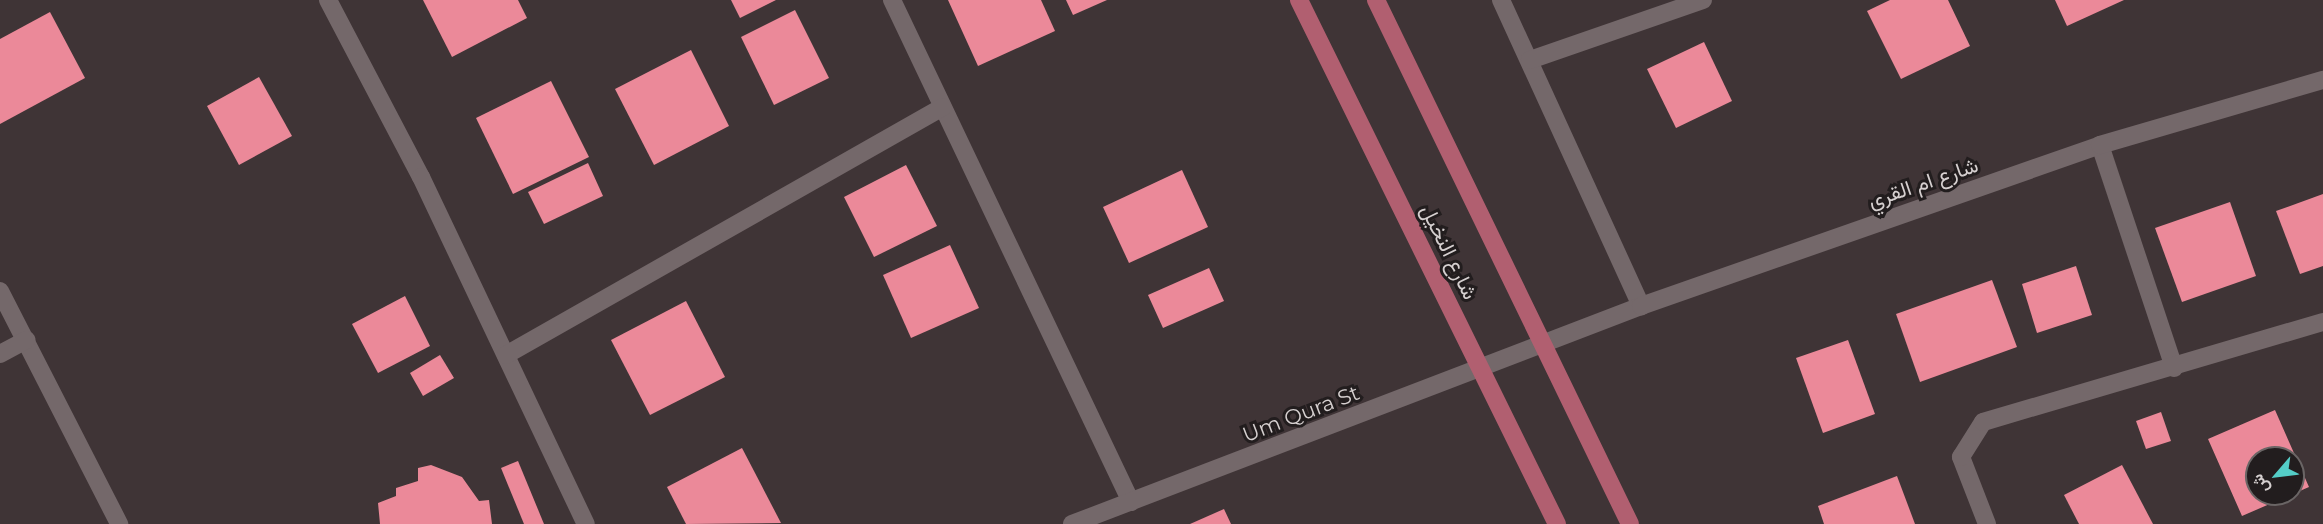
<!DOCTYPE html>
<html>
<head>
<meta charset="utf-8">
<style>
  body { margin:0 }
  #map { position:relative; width:2323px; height:524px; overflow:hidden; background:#3f3436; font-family:Montserrat,Vazirmatn,sans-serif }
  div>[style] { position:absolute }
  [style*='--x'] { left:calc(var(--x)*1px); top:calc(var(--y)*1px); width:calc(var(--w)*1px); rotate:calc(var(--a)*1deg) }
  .building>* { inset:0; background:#eb8999 }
  .minor>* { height:18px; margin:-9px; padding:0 9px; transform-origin:9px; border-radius:9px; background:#74686a }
  .major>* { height:18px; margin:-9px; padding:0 9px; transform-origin:9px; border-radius:9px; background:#b15f70 }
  span { translate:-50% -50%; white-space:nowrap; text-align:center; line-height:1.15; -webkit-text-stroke:6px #221d1e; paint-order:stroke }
  .street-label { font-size:21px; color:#d6d0d0 }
  .north { position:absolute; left:2245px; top:446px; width:60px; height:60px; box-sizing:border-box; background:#221d1e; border:2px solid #6a6565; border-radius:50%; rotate:242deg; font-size:16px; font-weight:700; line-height:24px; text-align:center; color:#d6d0d0 }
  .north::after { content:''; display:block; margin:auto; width:21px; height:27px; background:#54cdc7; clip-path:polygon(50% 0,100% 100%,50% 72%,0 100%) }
</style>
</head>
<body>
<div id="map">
  <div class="building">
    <i style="clip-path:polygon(423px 0,518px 0,527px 18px,452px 57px)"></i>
    <i style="clip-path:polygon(731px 0,776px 0,740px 18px)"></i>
    <i style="clip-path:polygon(948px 0,1041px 0,1055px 31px,978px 66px)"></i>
    <i style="clip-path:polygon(1066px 0,1107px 0,1073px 15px)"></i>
    <i style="clip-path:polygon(1890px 0,1948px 0,1970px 46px,1901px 79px,1867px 11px)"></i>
    <i style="clip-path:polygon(2055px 0,2124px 0,2067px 26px)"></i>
    <i style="clip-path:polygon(795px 10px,829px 78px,774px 105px,741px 37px)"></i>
    <i style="clip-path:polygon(50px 12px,85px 78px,0 124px,0 39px)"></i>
    <i style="clip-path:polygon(1704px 42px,1732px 101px,1676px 128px,1647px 69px)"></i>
    <i style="clip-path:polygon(691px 50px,729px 126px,654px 165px,615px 89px)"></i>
    <i style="clip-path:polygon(259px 77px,292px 136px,239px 165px,207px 106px)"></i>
    <i style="clip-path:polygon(551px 81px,589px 157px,513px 194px,476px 118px)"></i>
    <i style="clip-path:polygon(588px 163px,603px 196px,544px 224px,528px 192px)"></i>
    <i style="clip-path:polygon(906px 165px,937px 226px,874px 257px,844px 197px)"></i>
    <i style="clip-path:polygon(1182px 170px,1208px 227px,1129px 263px,1103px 207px)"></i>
    <i style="clip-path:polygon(2323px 194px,2323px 266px,2300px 274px,2276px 211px)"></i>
    <i style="clip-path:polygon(2230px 202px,2256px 276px,2182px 302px,2155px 228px)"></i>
    <i style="clip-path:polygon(950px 245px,979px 308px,911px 338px,883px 275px)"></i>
    <i style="clip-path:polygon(2076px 266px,2092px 315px,2037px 333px,2022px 284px)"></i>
    <i style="clip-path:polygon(1209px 268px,1224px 301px,1163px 328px,1148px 295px)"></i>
    <i style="clip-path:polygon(1992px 280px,2017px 347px,1920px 382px,1896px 314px)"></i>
    <i style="clip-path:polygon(405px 296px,430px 346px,378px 373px,352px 324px)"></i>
    <i style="clip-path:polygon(686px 301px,725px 377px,650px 415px,611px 340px)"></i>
    <i style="clip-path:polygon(1848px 340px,1875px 414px,1823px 433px,1796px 358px)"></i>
    <i style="clip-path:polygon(440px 355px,454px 378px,423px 396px,410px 373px)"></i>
    <i style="clip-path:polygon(evenodd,2275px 410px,2309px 487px,2242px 516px,2208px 439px,2275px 410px,2257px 458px,2293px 458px,2293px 494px,2257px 494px,2257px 458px)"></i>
    <i style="clip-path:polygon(2161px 412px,2171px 441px,2146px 449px,2136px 421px)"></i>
    <i style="clip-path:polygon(742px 448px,781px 523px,686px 524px,667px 487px)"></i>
    <i style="clip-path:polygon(518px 461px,544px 524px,524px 524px,501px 468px)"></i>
    <i style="clip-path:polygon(431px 465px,462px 477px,479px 501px,489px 500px,492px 524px,380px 524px,378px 503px,396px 496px,396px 488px,418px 481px,418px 468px)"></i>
    <i style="clip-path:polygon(2122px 465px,2153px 524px,2079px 524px,2064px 495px)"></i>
    <i style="clip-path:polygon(1897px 476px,1915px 524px,1824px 524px,1818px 506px)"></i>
    <i style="clip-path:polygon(1224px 509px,1231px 524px,1190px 524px)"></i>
  </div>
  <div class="minor">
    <i style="--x:328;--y:0;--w:200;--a:62.3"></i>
    <i style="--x:421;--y:177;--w:384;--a:64.6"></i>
    <i style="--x:892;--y:0;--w:556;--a:64.54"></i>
    <i style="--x:1501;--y:0;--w:337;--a:65.4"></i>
    <i style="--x:1530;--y:60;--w:183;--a:-19.1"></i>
    <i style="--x:2100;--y:145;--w:235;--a:71.6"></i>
    <i style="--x:0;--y:291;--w:262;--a:62.9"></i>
    <i style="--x:0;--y:354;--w:30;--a:-28"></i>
    <i style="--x:506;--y:355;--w:502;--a:-29.58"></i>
    <i style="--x:1072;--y:524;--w:609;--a:-20.96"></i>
    <i style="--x:1641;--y:306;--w:486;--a:-19.3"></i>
    <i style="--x:2100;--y:145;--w:232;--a:-16.3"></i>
    <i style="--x:1987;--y:524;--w:72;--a:-111.2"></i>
    <i style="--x:1961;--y:457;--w:41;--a:-57.8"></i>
    <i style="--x:1983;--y:422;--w:354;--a:-16.4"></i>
  </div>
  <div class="major">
    <i style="--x:1299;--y:0;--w:584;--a:63.79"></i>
    <i style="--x:1376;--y:0;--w:582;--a:64.14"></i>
  </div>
  <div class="street-label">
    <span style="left:1923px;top:183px;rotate:-19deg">شارع ام القري</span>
    <span style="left:1449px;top:252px;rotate:64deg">شارع النخيل</span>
    <span style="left:1301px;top:414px;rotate:-21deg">Um Qura St</span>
  </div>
  <div class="north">ش</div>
</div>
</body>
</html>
